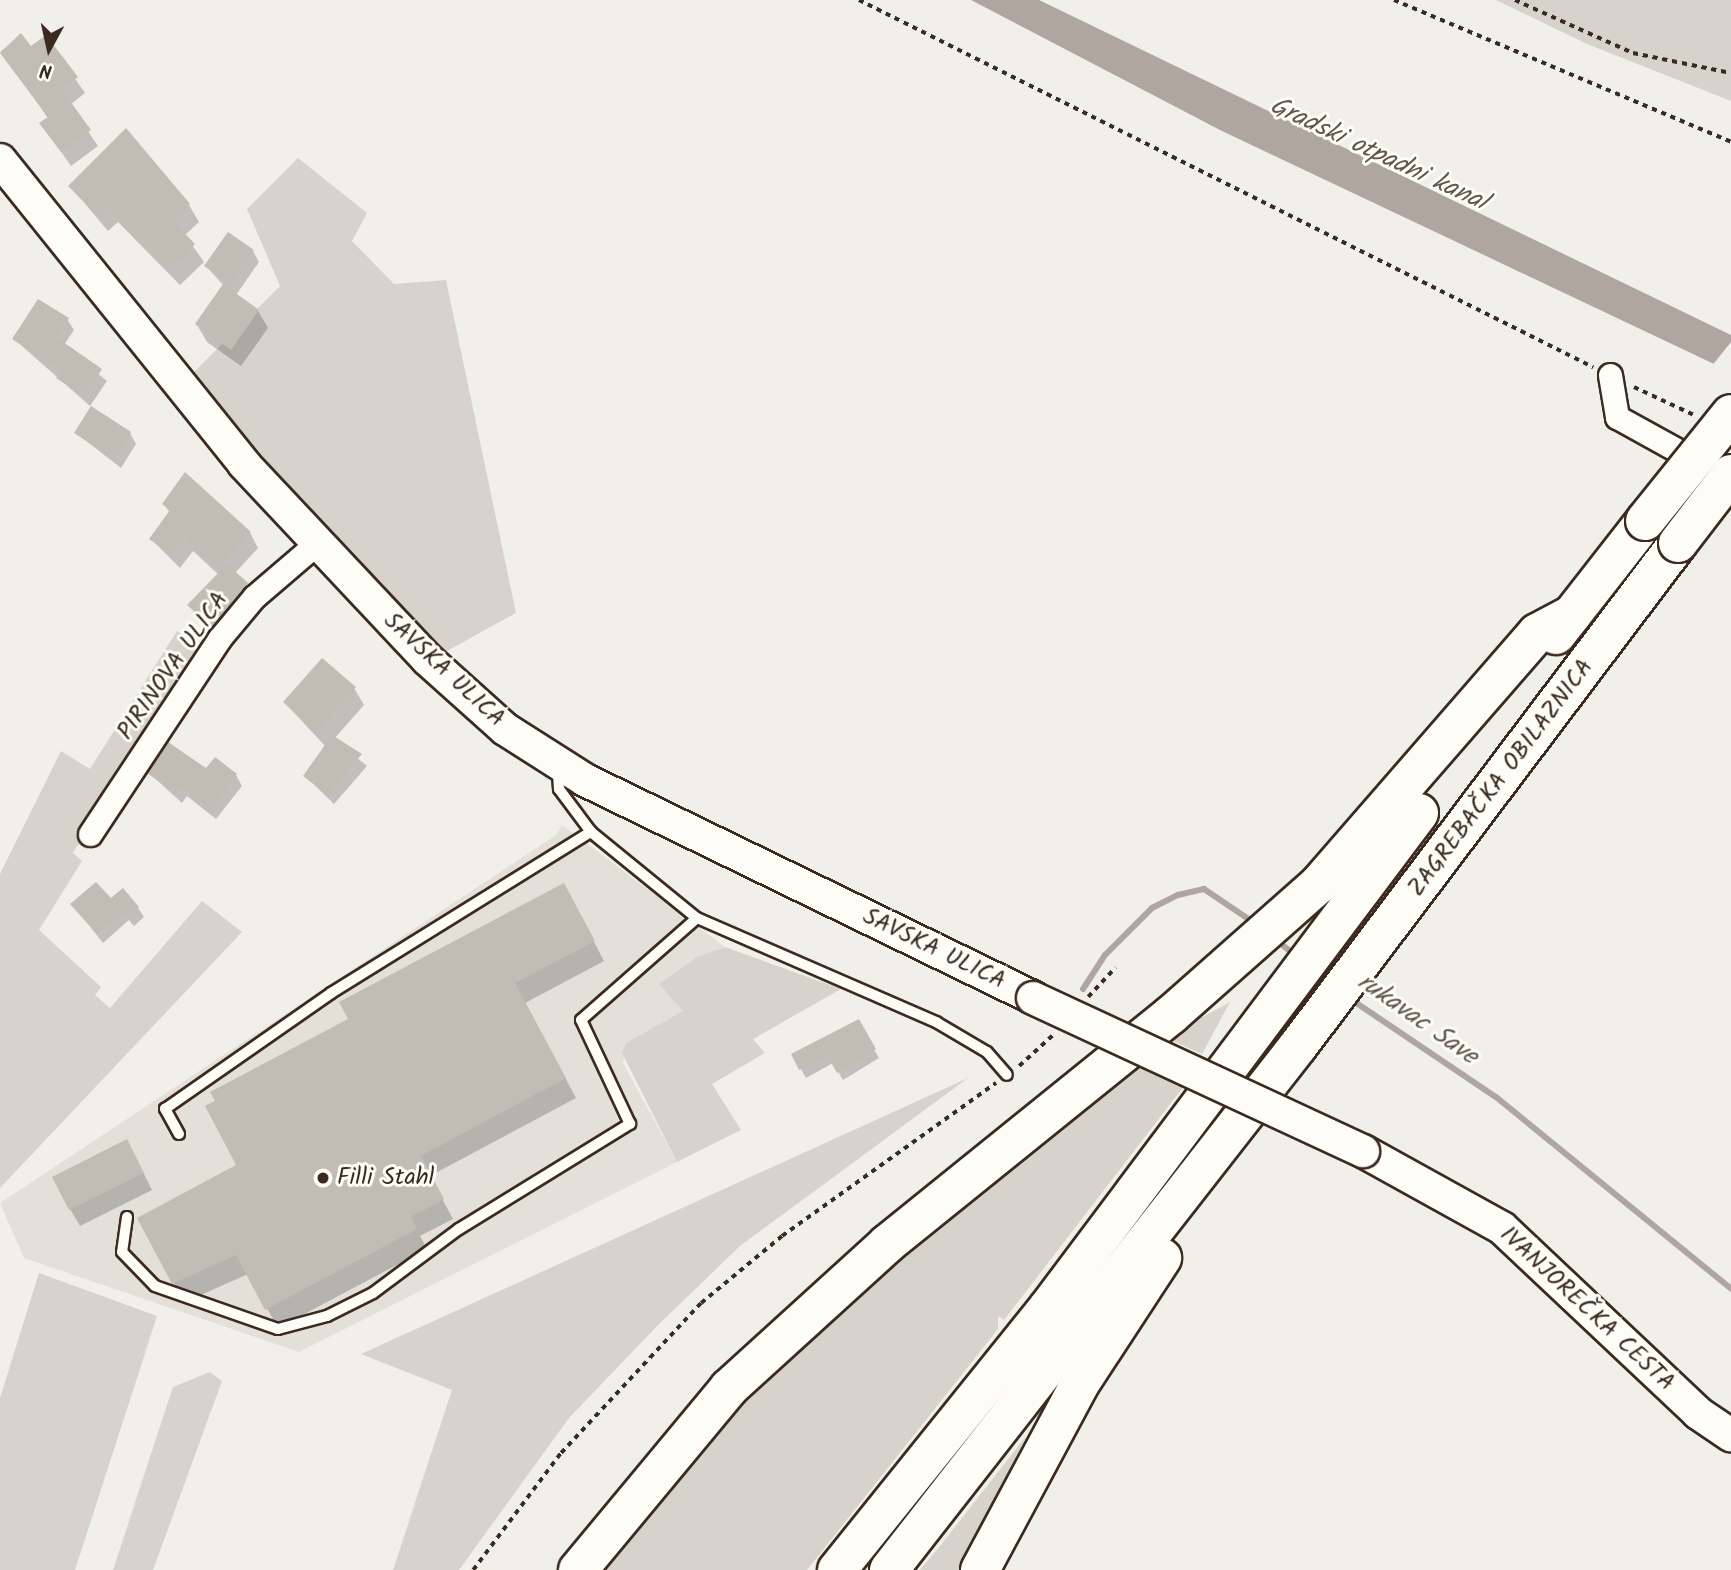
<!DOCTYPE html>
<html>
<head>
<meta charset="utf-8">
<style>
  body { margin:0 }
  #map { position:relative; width:1731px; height:1570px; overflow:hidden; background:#f1efea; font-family:Kalam,sans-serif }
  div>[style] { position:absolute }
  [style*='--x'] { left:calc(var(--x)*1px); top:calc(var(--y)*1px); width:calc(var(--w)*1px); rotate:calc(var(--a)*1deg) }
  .built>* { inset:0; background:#e3e0da }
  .green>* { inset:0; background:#d7d2cc }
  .water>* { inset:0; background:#aea69f }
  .pier>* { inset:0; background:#f1efea }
  .shadow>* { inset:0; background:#0003 }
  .stream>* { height:6px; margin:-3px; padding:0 3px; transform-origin:3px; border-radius:3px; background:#aea69f }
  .building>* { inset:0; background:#c1bcb4 }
  .path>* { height:3.5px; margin-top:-1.75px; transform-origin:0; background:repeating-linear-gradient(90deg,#3b2a1e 0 5px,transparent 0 10px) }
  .roads { filter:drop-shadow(2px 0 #3b2a1e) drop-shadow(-2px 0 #3b2a1e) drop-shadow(0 2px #3b2a1e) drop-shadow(0 -2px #3b2a1e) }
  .lane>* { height:10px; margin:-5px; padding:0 5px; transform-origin:5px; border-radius:5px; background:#fdfcf7 }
  .street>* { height:23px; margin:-11.5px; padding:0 11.5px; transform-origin:11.5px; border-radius:11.5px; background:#fdfcf7 }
  .secondary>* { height:32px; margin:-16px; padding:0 16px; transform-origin:16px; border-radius:16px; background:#fdfcf7 }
  .highway>* { height:38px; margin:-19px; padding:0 19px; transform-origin:19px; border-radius:19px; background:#fdfcf7 }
  .bridges { filter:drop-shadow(2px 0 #3b2a1e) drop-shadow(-2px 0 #3b2a1e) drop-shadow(0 2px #3b2a1e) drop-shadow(0 -2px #3b2a1e) }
  .secondary-bridge>* { height:32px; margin:-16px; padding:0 16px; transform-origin:16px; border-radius:16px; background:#fdfcf7 }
  .highway-bridge>* { height:38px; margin:-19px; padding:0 19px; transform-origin:19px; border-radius:19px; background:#fdfcf7 }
  .dots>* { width:19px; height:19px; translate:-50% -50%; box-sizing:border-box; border:4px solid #fdfcf7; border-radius:50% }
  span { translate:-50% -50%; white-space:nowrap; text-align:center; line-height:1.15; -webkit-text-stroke:6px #fdfcf7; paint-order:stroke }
  .street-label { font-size:24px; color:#3b2a1e }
  .poi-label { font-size:24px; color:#3b2a1e }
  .left { translate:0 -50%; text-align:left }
  .water-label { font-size:26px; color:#63554b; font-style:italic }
  .north { position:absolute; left:14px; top:14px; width:70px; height:70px; -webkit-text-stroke:5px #fdfcf7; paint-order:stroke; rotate:188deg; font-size:19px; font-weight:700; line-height:28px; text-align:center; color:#3b2a1e }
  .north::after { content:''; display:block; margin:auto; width:24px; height:32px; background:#3b2a1e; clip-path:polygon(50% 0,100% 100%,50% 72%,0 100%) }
</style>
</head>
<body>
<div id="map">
  <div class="built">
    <i style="clip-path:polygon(562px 825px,725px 947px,697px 957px,659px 984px,684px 1011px,626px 1043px,623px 1063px,677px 1162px,299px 1352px,24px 1258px,0 1203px,556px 835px)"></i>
  </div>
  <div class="green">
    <i style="clip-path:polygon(1496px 0,1731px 0,1731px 101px,1587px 44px)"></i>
    <i style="clip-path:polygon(298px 158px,367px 213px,352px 241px,394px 284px,446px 280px,516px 613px,436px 657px,189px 377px,280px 286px,247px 209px)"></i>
    <i style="clip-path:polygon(177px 631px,206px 650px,116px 781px,73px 853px,82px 861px,39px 930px,101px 987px,95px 995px,110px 1008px,202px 901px,242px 932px,0 1188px,0 874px,61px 751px,90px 769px)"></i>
    <i style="clip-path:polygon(725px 947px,841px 989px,753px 1039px,765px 1053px,712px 1084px,741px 1130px,677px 1162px,622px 1053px,626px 1043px,683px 1011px,659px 984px,697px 957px)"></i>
    <i style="clip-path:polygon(1230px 1002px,1202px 1054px,1171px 1040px,1197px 1020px)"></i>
    <i style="clip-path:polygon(1139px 1066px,1184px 1086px,1004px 1320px,998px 1316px,998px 1329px,807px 1570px,598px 1570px,719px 1419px,858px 1288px)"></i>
    <i style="clip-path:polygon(968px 1078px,740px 1246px,658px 1325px,569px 1418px,459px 1570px,393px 1570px,452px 1390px,361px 1354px)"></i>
    <i style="clip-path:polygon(39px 1273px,157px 1316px,75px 1570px,0 1570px,0 1398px)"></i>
    <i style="clip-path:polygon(210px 1372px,222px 1381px,153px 1570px,113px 1570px,173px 1387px)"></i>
    <i style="clip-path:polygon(1027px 1435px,959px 1570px,920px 1570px,940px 1546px)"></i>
  </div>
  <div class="water">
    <i style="clip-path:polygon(971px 0,1039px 0,1731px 335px,1731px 372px,1220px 130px)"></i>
  </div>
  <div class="pier">
    <i style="clip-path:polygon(1731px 342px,1731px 376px,1711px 367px)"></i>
  </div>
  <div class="shadow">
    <i style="clip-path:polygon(21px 36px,31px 48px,46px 37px,85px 93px,70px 105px,98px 146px,71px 166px,41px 123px,48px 118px,1px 51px)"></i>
    <i style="clip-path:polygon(71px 187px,189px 205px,199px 222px,185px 235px,204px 262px,180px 285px,118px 222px,108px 231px)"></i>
    <i style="clip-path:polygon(253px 251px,259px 262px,236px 295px,258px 311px,268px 328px,241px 366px,207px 342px,197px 325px,224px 286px,206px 266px)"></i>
    <i style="clip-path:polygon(67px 319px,74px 330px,64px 345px,107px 381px,90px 406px,14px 339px)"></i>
    <i style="clip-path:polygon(76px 433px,130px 433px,136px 444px,121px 468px)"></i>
    <i style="clip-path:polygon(164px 504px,250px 533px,258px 548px,235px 573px,253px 596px,218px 637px,190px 606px,219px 575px,193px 551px,180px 568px,151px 539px,170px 513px)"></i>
    <i style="clip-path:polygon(354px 688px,364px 705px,334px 739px,367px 766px,334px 804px,305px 776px,326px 747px,285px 703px)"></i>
    <i style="clip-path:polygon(207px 771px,236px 775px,242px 786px,216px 819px,187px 796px,182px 803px,149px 773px)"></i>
    <i style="clip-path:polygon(111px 901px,138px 908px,144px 917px,134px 926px,129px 920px,103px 943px,73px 905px)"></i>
    <i style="clip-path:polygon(574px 904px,604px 961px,525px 1003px,576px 1098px,430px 1176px,453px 1219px,420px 1236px,427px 1249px,278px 1328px,248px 1274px,185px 1302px,174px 1283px,238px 1166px)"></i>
    <i style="clip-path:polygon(858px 1022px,879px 1058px,843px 1080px,833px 1063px,806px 1078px,793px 1055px)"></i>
    <i style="clip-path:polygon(136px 1158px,152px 1190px,80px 1226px,70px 1209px)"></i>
  </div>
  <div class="stream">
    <i style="--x:1275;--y:939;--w:28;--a:39"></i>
    <i style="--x:1083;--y:989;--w:40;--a:-57.1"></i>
    <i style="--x:1105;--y:955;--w:66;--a:-45"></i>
    <i style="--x:1152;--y:908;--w:29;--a:-27"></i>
    <i style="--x:1178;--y:895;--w:27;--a:-13"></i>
    <i style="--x:1204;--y:889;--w:63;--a:33.9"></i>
    <i style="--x:1349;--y:998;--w:177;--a:34"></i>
    <i style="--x:1496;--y:1097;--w:303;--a:39.2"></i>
  </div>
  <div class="building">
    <i style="clip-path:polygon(21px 33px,31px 46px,46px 35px,78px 77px,62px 90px,91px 130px,61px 152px,39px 123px,48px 117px,0 53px)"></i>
    <i style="clip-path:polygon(126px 128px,190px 204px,173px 221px,195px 244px,169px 269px,107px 206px,98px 216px,68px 186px)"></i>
    <i style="clip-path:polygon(228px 232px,254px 250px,230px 284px,204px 266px)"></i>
    <i style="clip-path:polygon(223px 284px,259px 310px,231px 350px,195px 324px)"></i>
    <i style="clip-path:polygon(38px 299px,69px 318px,56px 337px,102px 369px,84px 396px,56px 378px,61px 371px,12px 339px)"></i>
    <i style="clip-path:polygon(91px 406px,131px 432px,114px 459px,74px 433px)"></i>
    <i style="clip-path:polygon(185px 472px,251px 532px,217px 568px,184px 537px,172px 554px,149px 539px,170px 510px,162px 504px)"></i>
    <i style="clip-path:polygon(227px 564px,248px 583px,211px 627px,187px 605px)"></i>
    <i style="clip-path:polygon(322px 658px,356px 687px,316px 732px,283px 702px)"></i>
    <i style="clip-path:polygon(332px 735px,362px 754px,327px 794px,303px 776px)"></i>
    <i style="clip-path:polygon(168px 742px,206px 768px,215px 757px,237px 774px,210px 809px,181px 786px,176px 793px,147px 773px)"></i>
    <i style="clip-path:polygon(96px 882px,111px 898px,123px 888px,139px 907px,127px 917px,123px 912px,97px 934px,70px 904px)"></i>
    <i style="clip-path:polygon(564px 883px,595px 941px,515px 983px,566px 1078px,421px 1156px,444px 1199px,411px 1217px,417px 1229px,265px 1310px,236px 1255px,172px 1284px,137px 1218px,236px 1165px,205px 1106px,215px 1101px,210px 1092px,348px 1019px,339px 1002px)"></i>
    <i style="clip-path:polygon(859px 1019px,876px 1049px,837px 1073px,827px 1055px,799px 1070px,791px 1054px)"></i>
    <i style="clip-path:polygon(127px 1139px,144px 1173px,69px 1210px,52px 1177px)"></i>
  </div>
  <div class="path">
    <i style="--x:859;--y:0;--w:821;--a:26.57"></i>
    <i style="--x:1394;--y:0;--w:366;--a:22.8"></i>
    <i style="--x:1515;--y:0;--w:129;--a:24.2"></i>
    <i style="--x:1633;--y:53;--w:100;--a:11.5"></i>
    <i style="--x:1634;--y:387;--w:66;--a:25"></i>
    <i style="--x:1088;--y:997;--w:40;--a:-47"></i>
    <i style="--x:1019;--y:1066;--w:47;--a:-42.4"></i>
    <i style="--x:473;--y:1570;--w:146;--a:-53.1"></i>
    <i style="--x:561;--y:1453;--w:205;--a:-47"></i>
    <i style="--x:701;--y:1303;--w:105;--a:-39.6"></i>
    <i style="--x:782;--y:1236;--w:263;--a:-35.6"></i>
  </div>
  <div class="roads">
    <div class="lane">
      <i style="--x:558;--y:771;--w:18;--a:87"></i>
      <i style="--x:559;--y:789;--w:54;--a:53.3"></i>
      <i style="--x:591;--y:832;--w:136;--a:39.1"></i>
      <i style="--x:697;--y:918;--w:261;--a:23.5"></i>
      <i style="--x:936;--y:1022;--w:59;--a:30.5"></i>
      <i style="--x:987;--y:1052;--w:30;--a:49"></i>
      <i style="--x:179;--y:1134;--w:29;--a:-119"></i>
      <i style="--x:165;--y:1109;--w:203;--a:-34.9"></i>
      <i style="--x:331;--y:993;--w:306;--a:-31.8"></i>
      <i style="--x:127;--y:1217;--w:35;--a:98"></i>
      <i style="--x:122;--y:1252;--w:47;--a:45.9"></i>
      <i style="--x:155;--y:1286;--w:130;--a:19.3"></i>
      <i style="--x:278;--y:1329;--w:51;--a:-14.9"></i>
      <i style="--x:327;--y:1316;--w:51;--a:-26.6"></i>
      <i style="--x:373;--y:1293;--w:107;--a:-36.7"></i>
      <i style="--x:459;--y:1229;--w:201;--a:-31.6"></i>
      <i style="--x:630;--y:1124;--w:115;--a:-115.2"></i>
      <i style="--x:581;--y:1020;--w:154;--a:-41.3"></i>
    </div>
    <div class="street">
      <i style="--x:1610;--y:375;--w:43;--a:80.5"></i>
      <i style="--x:1617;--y:417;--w:99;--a:28.9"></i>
      <i style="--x:90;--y:834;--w:234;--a:-56.5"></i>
      <i style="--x:219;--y:639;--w:55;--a:-50.2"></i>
      <i style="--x:254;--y:597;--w:83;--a:-40.6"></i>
    </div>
    <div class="secondary">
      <i style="--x:0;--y:160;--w:390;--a:51.2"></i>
      <i style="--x:244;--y:464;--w:267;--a:46.8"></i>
      <i style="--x:427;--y:659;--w:105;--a:41.9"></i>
      <i style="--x:505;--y:729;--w:95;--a:32.5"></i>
      <i style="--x:585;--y:780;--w:498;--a:25.9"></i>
      <i style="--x:1363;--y:1151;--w:159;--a:29"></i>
      <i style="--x:1502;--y:1228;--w:270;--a:43.3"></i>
      <i style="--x:1698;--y:1413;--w:40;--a:34"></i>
    </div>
    <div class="highway">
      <i style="--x:1556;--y:635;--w:145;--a:-52"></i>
      <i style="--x:578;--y:1570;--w:236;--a:-50.3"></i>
      <i style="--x:729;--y:1388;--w:214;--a:-42.3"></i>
      <i style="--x:887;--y:1244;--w:365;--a:-38.9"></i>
      <i style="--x:1171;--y:1015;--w:196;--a:-41.5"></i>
      <i style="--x:1318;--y:885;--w:334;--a:-49"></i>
      <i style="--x:1537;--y:633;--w:40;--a:-28"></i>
      <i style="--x:837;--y:1570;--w:335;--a:-51.2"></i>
      <i style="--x:1047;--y:1309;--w:620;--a:-53.13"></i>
      <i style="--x:889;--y:1570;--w:665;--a:-52.03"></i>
      <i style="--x:1298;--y:1046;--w:630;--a:-52.93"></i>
      <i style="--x:980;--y:1570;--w:210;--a:-61.8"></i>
      <i style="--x:1079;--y:1385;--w:152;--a:-56.8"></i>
    </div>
  </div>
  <div class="bridges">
    <div class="secondary-bridge">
      <i style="--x:1033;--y:998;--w:364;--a:24.9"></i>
    </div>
    <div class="highway-bridge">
      <i style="--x:1645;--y:521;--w:137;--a:-51.2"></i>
      <i style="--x:1678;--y:543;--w:87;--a:-52.5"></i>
    </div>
  </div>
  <div class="dots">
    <i style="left:323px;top:1178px;background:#3b2a1e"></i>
  </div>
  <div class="street-label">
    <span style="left:173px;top:666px;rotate:-55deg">PIRINOVA ULICA</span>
    <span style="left:444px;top:670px;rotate:43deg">SAVSKA ULICA</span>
    <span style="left:1501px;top:778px;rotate:-53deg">ZAGREBAČKA OBILAZNICA</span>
    <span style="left:934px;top:949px;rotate:26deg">SAVSKA ULICA</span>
    <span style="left:1587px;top:1309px;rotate:43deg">IVANJOREČKA CESTA</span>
  </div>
  <div class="poi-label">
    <span class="left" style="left:337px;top:1178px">Filli Stahl</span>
  </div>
  <div class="water-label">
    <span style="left:1378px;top:155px;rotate:25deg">Gradski otpadni kanal</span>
    <span style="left:1417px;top:1020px;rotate:35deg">rukavac Save</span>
  </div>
  <div class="north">N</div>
</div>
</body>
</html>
